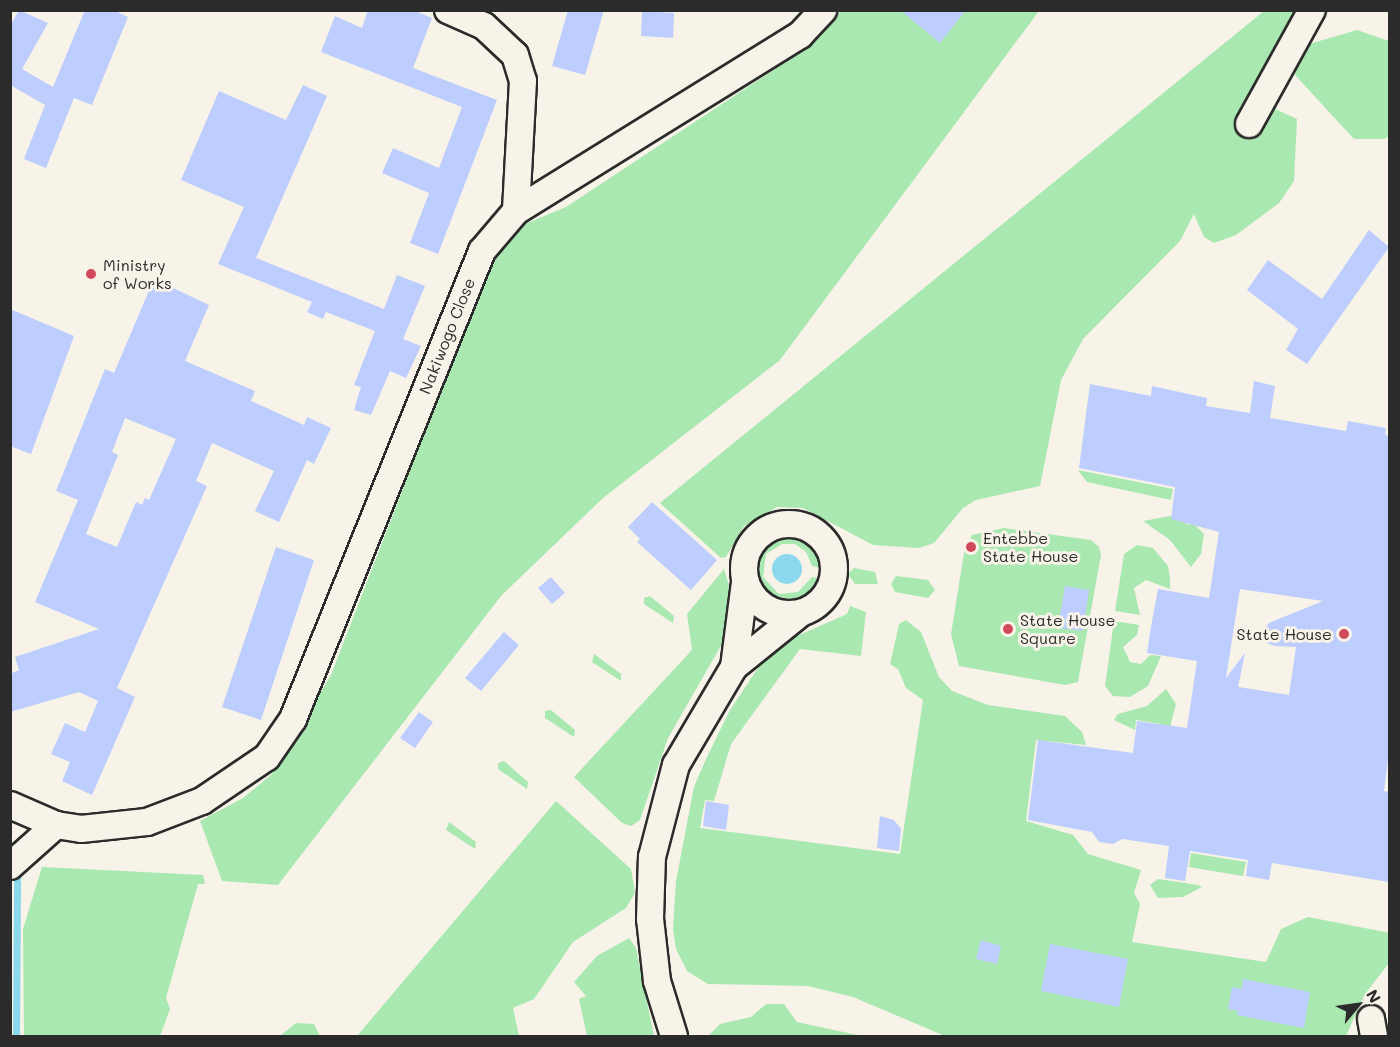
<!DOCTYPE html>
<html>
<head>
<meta charset="utf-8">
<style>
  body { margin:0 }
  #map { position:relative; width:1400px; height:1047px; overflow:hidden; background:#f7f3e8; font-family:Mali,sans-serif }
  div>[style] { position:absolute }
  [style*='--x'] { left:calc(var(--x)*1px); top:calc(var(--y)*1px); width:calc(var(--w)*1px); rotate:calc(var(--a)*1deg) }
  .green>* { inset:0; background:#a9e8b0 }
  .water>* { inset:0; background:#8cd8ec }
  .round { border-radius:50% }
  .stream>* { height:7px; margin:-3.5px; padding:0 3.5px; transform-origin:3.5px; border-radius:3.5px; background:#8cd8ec }
  .building>* { inset:0; background:#bdcdfd }
  .roads { filter:drop-shadow(2px 0 #2b2b2b) drop-shadow(-2px 0 #2b2b2b) drop-shadow(0 2px #2b2b2b) drop-shadow(0 -2px #2b2b2b) }
  .minor>* { height:26px; margin:-13px; padding:0 13px; transform-origin:13px; border-radius:13px; background:#f7f3e8 }
  .minor>.ring { margin:-13px; padding:0; box-sizing:content-box; background:none; border:26px solid #f7f3e8; border-radius:50% }
  .dots>* { width:16px; height:16px; translate:-50% -50%; box-sizing:border-box; border:3px solid #f7f3e8; border-radius:50% }
  span { translate:-50% -50%; white-space:nowrap; text-align:center; line-height:1.15; -webkit-text-stroke:6px #f7f3e8; paint-order:stroke }
  .poi-label { font-size:16px; color:#2b2b2b }
  .left { translate:0 -50%; text-align:left }
  .right { translate:-100% -50%; text-align:right }
  .street-label { font-size:16px; color:#2b2b2b }
  .frame { position:absolute; inset:0; border:12px solid #2b2b2b; pointer-events:none }
  .north { position:absolute; left:1328px; top:975px; width:60px; height:60px; -webkit-text-stroke:4px #f7f3e8; paint-order:stroke; rotate:61deg; font-size:16px; font-weight:700; line-height:24px; text-align:center; color:#2b2b2b }
  .north::after { content:''; display:block; margin:auto; width:21px; height:27px; background:#2b2b2b; clip-path:polygon(50% 0,100% 100%,50% 72%,0 100%) }
</style>
</head>
<body>
<div id="map">
  <div class="green">
    <i style="clip-path:polygon(841px 11px,1039px 11px,780px 360px,603px 498px,501px 596px,278px 885px,222px 881px,200px 821px,243px 798px,272px 774px,331px 675px,489px 266px,525px 224px,566px 207px,810px 46px)"></i>
    <i style="clip-path:polygon(1264px 11px,1303px 11px,1259px 93px,1273px 108px,1297px 119px,1294px 181px,1279px 203px,1236px 235px,1214px 243px,1204px 237px,1194px 214px,1180px 241px,1083px 339px,1061px 380px,1040px 486px,976px 500px,963px 508px,934px 543px,919px 548px,873px 545px,803px 508px,777px 507px,744px 526px,726px 557px,721px 558px,660px 503px)"></i>
    <i style="clip-path:polygon(1357px 30px,1389px 41px,1389px 136px,1384px 139px,1354px 139px,1295px 75px,1299px 47px)"></i>
    <i style="clip-path:polygon(1078px 470px,1173px 489px,1171px 500px,1087px 482px)"></i>
    <i style="clip-path:polygon(1170px 516px,1189px 525px,1191px 521px,1204px 534px,1201px 554px,1191px 567px,1170px 540px,1143px 521px)"></i>
    <i style="clip-path:polygon(1004px 528px,1091px 540px,1099px 547px,1101px 555px,1078px 682px,1065px 685px,959px 666px,951px 634px,964px 553px,972px 535px)"></i>
    <i style="clip-path:polygon(782px 534px,810px 540px,825px 569px,812px 566px,806px 552px,795px 544px,782px 544px,766px 554px,763px 577px,779px 594px,798px 592px,812px 577px,823px 579px,805px 599px,788px 603px,771px 601px,757px 587px,754px 568px,767px 542px)"></i>
    <i style="clip-path:polygon(1137px 545px,1153px 548px,1168px 566px,1170px 578px,1170px 589px,1146px 580px,1134px 588px,1140px 615px,1115px 611px,1124px 554px)"></i>
    <i style="clip-path:polygon(854px 568px,875px 572px,878px 584px,855px 584px,848px 574px)"></i>
    <i style="clip-path:polygon(724px 569px,732px 595px,726px 637px,668px 738px,640px 820px,631px 826px,622px 823px,574px 777px,692px 650px,687px 614px)"></i>
    <i style="clip-path:polygon(896px 576px,928px 580px,935px 590px,928px 598px,895px 592px,891px 584px)"></i>
    <i style="clip-path:polygon(650px 596px,674px 616px,673px 623px,644px 604px,644px 598px)"></i>
    <i style="clip-path:polygon(850px 606px,866px 612px,861px 656px,800px 649px,731px 744px,714px 801px,705px 800px,700px 828px,900px 854px,923px 700px,906px 688px,898px 669px,890px 664px,899px 624px,906px 620px,921px 632px,939px 677px,952px 691px,988px 705px,1065px 716px,1082px 732px,1086px 745px,1036px 740px,1026px 821px,1073px 835px,1088px 854px,1141px 870px,1134px 893px,1140px 904px,1132px 942px,1266px 962px,1281px 929px,1308px 917px,1390px 933px,1389px 963px,1365px 994px,1346px 1036px,945px 1036px,853px 997px,808px 986px,708px 984px,687px 971px,676px 949px,673px 929px,676px 881px,694px 787px,706px 759px,730px 710px,762px 662px,788px 640px,847px 614px)"></i>
    <i style="clip-path:polygon(1114px 621px,1139px 625px,1137px 635px,1123px 647px,1130px 662px,1141px 664px,1150px 655px,1161px 656px,1148px 686px,1130px 697px,1113px 696px,1105px 686px)"></i>
    <i style="clip-path:polygon(594px 654px,621px 674px,621px 681px,592px 662px)"></i>
    <i style="clip-path:polygon(1166px 689px,1176px 704px,1170px 727px,1161px 731px,1161px 724px,1136px 720px,1135px 730px,1114px 720px,1118px 714px,1147px 706px)"></i>
    <i style="clip-path:polygon(551px 710px,575px 730px,574px 737px,545px 718px,545px 711px)"></i>
    <i style="clip-path:polygon(504px 761px,528px 782px,527px 789px,498px 769px,498px 763px)"></i>
    <i style="clip-path:polygon(556px 801px,631px 869px,635px 893px,626px 908px,573px 942px,534px 999px,513px 1008px,519px 1036px,357px 1036px)"></i>
    <i style="clip-path:polygon(449px 822px,476px 842px,475px 849px,446px 830px)"></i>
    <i style="clip-path:polygon(1191px 853px,1246px 862px,1243px 876px,1189px 867px)"></i>
    <i style="clip-path:polygon(42px 867px,203px 875px,205px 884px,198px 884px,166px 998px,170px 1009px,160px 1036px,24px 1036px,23px 929px)"></i>
    <i style="clip-path:polygon(1158px 879px,1198px 885px,1202px 887px,1183px 897px,1158px 898px,1150px 885px)"></i>
    <i style="clip-path:polygon(629px 938px,636px 948px,654px 1036px,587px 1036px,579px 999px,586px 996px,574px 982px,597px 956px)"></i>
    <i style="clip-path:polygon(766px 1004px,784px 1004px,797px 1022px,862px 1036px,708px 1036px,720px 1024px,751px 1017px)"></i>
    <i style="clip-path:polygon(296px 1023px,314px 1024px,320px 1036px,280px 1036px)"></i>
  </div>
  <div class="water">
    <i class="round" style="left:772px;top:554px;width:30px;height:30px"></i>
  </div>
  <div class="stream">
    <i style="--x:16;--y:1036;--w:160;--a:-89.6"></i>
  </div>
  <div class="building">
    <i style="clip-path:polygon(19px 10px,48px 23px,22px 69px,53px 87px,85px 10px,113px 10px,128px 17px,92px 105px,74px 98px,46px 168px,24px 159px,45px 105px,12px 86px,10px 89px,10px 26px)"></i>
    <i style="clip-path:polygon(368px 10px,413px 10px,432px 18px,413px 68px,497px 100px,438px 254px,410px 243px,429px 193px,382px 173px,393px 148px,439px 168px,462px 107px,321px 52px,335px 16px,362px 28px)"></i>
    <i style="clip-path:polygon(568px 10px,604px 10px,585px 75px,552px 66px)"></i>
    <i style="clip-path:polygon(900px 10px,966px 10px,940px 43px)"></i>
    <i style="clip-path:polygon(642px 11px,674px 13px,673px 38px,641px 36px)"></i>
    <i style="clip-path:polygon(303px 85px,327px 96px,256px 258px,384px 309px,397px 275px,425px 286px,403px 339px,421px 346px,406px 378px,390px 371px,371px 415px,354px 410px,361px 387px,354px 385px,375px 331px,326px 312px,323px 319px,307px 312px,312px 302px,218px 264px,244px 207px,181px 180px,219px 91px,286px 120px)"></i>
    <i style="clip-path:polygon(1369px 230px,1389px 247px,1307px 364px,1286px 350px,1298px 329px,1247px 290px,1268px 260px,1322px 299px)"></i>
    <i style="clip-path:polygon(evenodd,154px 279px,209px 305px,185px 361px,255px 391px,251px 401px,304px 425px,307px 417px,331px 428px,314px 464px,307px 460px,279px 522px,255px 511px,274px 471px,212px 443px,196px 481px,207px 486px,117px 688px,135px 697px,92px 795px,62px 781px,70px 762px,51px 754px,65px 723px,85px 732px,98px 701px,79px 692px,10px 712px,10px 674px,19px 670px,15px 657px,99px 629px,35px 602px,78px 500px,56px 491px,105px 369px,114px 373px,154px 279px,125px 418px,176px 439px,149px 500px,145px 498px,142px 505px,136px 502px,117px 547px,86px 534px,118px 455px,112px 452px,125px 418px)"></i>
    <i style="clip-path:polygon(10px 309px,74px 336px,31px 454px,10px 446px)"></i>
    <i style="clip-path:polygon(evenodd,1254px 381px,1275px 386px,1270px 418px,1346px 431px,1348px 421px,1386px 428px,1385px 435px,1389px 436px,1389px 752px,1384px 791px,1389px 792px,1389px 882px,1272px 863px,1269px 880px,1246px 876px,1248px 860px,1190px 851px,1185px 881px,1165px 878px,1169px 846px,1122px 839px,1113px 844px,1099px 842px,1092px 832px,1028px 820px,1038px 740px,1133px 753px,1137px 721px,1187px 728px,1197px 661px,1147px 653px,1152px 621px,1158px 589px,1209px 598px,1219px 532px,1171px 519px,1175px 487px,1079px 468px,1090px 384px,1151px 396px,1152px 386px,1207px 398px,1206px 406px,1250px 413px,1254px 381px,1240px 589px,1323px 601px,1269px 623px,1256px 639px,1275px 646px,1296px 647px,1289px 695px,1238px 687px,1245px 653px,1226px 678px,1240px 589px)"></i>
    <i style="clip-path:polygon(652px 502px,717px 560px,691px 590px,637px 542px,640px 539px,628px 527px)"></i>
    <i style="clip-path:polygon(276px 547px,314px 560px,261px 720px,222px 707px)"></i>
    <i style="clip-path:polygon(551px 577px,565px 593px,552px 604px,538px 588px)"></i>
    <i style="clip-path:polygon(1065px 586px,1089px 590px,1083px 631px,1058px 628px)"></i>
    <i style="clip-path:polygon(504px 632px,519px 645px,481px 691px,465px 678px)"></i>
    <i style="clip-path:polygon(419px 712px,433px 722px,415px 748px,400px 738px)"></i>
    <i style="clip-path:polygon(706px 801px,729px 805px,726px 830px,703px 826px)"></i>
    <i style="clip-path:polygon(880px 816px,894px 820px,901px 829px,899px 851px,877px 848px)"></i>
    <i style="clip-path:polygon(981px 940px,1001px 946px,997px 964px,976px 959px)"></i>
    <i style="clip-path:polygon(1050px 944px,1128px 959px,1119px 1007px,1041px 991px)"></i>
    <i style="clip-path:polygon(1243px 979px,1310px 992px,1304px 1028px,1237px 1015px,1238px 1011px,1228px 1009px,1232px 987px,1242px 989px)"></i>
  </div>
  <div class="roads">
    <div class="minor">
      <i style="--x:448;--y:10;--w:39;--a:24"></i>
      <i style="--x:484;--y:26;--w:42;--a:43.1"></i>
      <i style="--x:515;--y:55;--w:27;--a:73"></i>
      <i style="--x:523;--y:81;--w:130;--a:93.1"></i>
      <i style="--x:1249;--y:124;--w:130;--a:-61.1"></i>
      <i class="ring" style="left:744px;top:524px;width:64px;height:64px"></i>
      <i style="--x:734;--y:667;--w:86;--a:-38.9"></i>
      <i style="--x:10;--y:805;--w:50;--a:23.5"></i>
      <i style="--x:56;--y:825;--w:25;--a:9"></i>
      <i style="--x:81;--y:829;--w:66;--a:-6.1"></i>
      <i style="--x:147;--y:822;--w:59;--a:-20.9"></i>
      <i style="--x:202;--y:801;--w:78;--a:-34.1"></i>
      <i style="--x:267;--y:757;--w:46;--a:-55.6"></i>
      <i style="--x:293;--y:719;--w:505;--a:-68.01"></i>
      <i style="--x:482;--y:251;--w:52;--a:-49.6"></i>
      <i style="--x:516;--y:211;--w:334;--a:-31.8"></i>
      <i style="--x:800;--y:35;--w:34;--a:-47"></i>
      <i style="--x:10;--y:866;--w:62;--a:-41.7"></i>
      <i style="--x:1371;--y:1019;--w:17;--a:80"></i>
      <i style="--x:674;--y:1036;--w:58;--a:-107.2"></i>
      <i style="--x:657;--y:981;--w:62;--a:-96.4"></i>
      <i style="--x:650;--y:919;--w:62;--a:-88.2"></i>
      <i style="--x:652;--y:857;--w:95;--a:-75.4"></i>
      <i style="--x:676;--y:765;--w:114;--a:-59.4"></i>
      <i style="--x:734;--y:667;--w:86;--a:-82.6"></i>
    </div>
  </div>
  <div class="dots">
    <i style="left:91px;top:274px;background:#d1495b"></i>
    <i style="left:971px;top:547px;background:#d1495b"></i>
    <i style="left:1008px;top:629px;background:#d1495b"></i>
    <i style="left:1344px;top:634px;background:#d1495b"></i>
  </div>
  <div class="poi-label">
    <span class="left" style="left:103px;top:274px">Ministry<br>of Works</span>
    <span class="left" style="left:983px;top:547px">Entebbe<br>State House</span>
    <span class="left" style="left:1020px;top:629px">State House<br>Square</span>
    <span class="right" style="left:1332px;top:634px">State House</span>
  </div>
  <div class="street-label">
    <span style="left:447px;top:336px;rotate:-68deg">Nakiwogo Close</span>
  </div>
  <div class="frame"></div>
  <div class="north">N</div>
</div>
</body>
</html>
